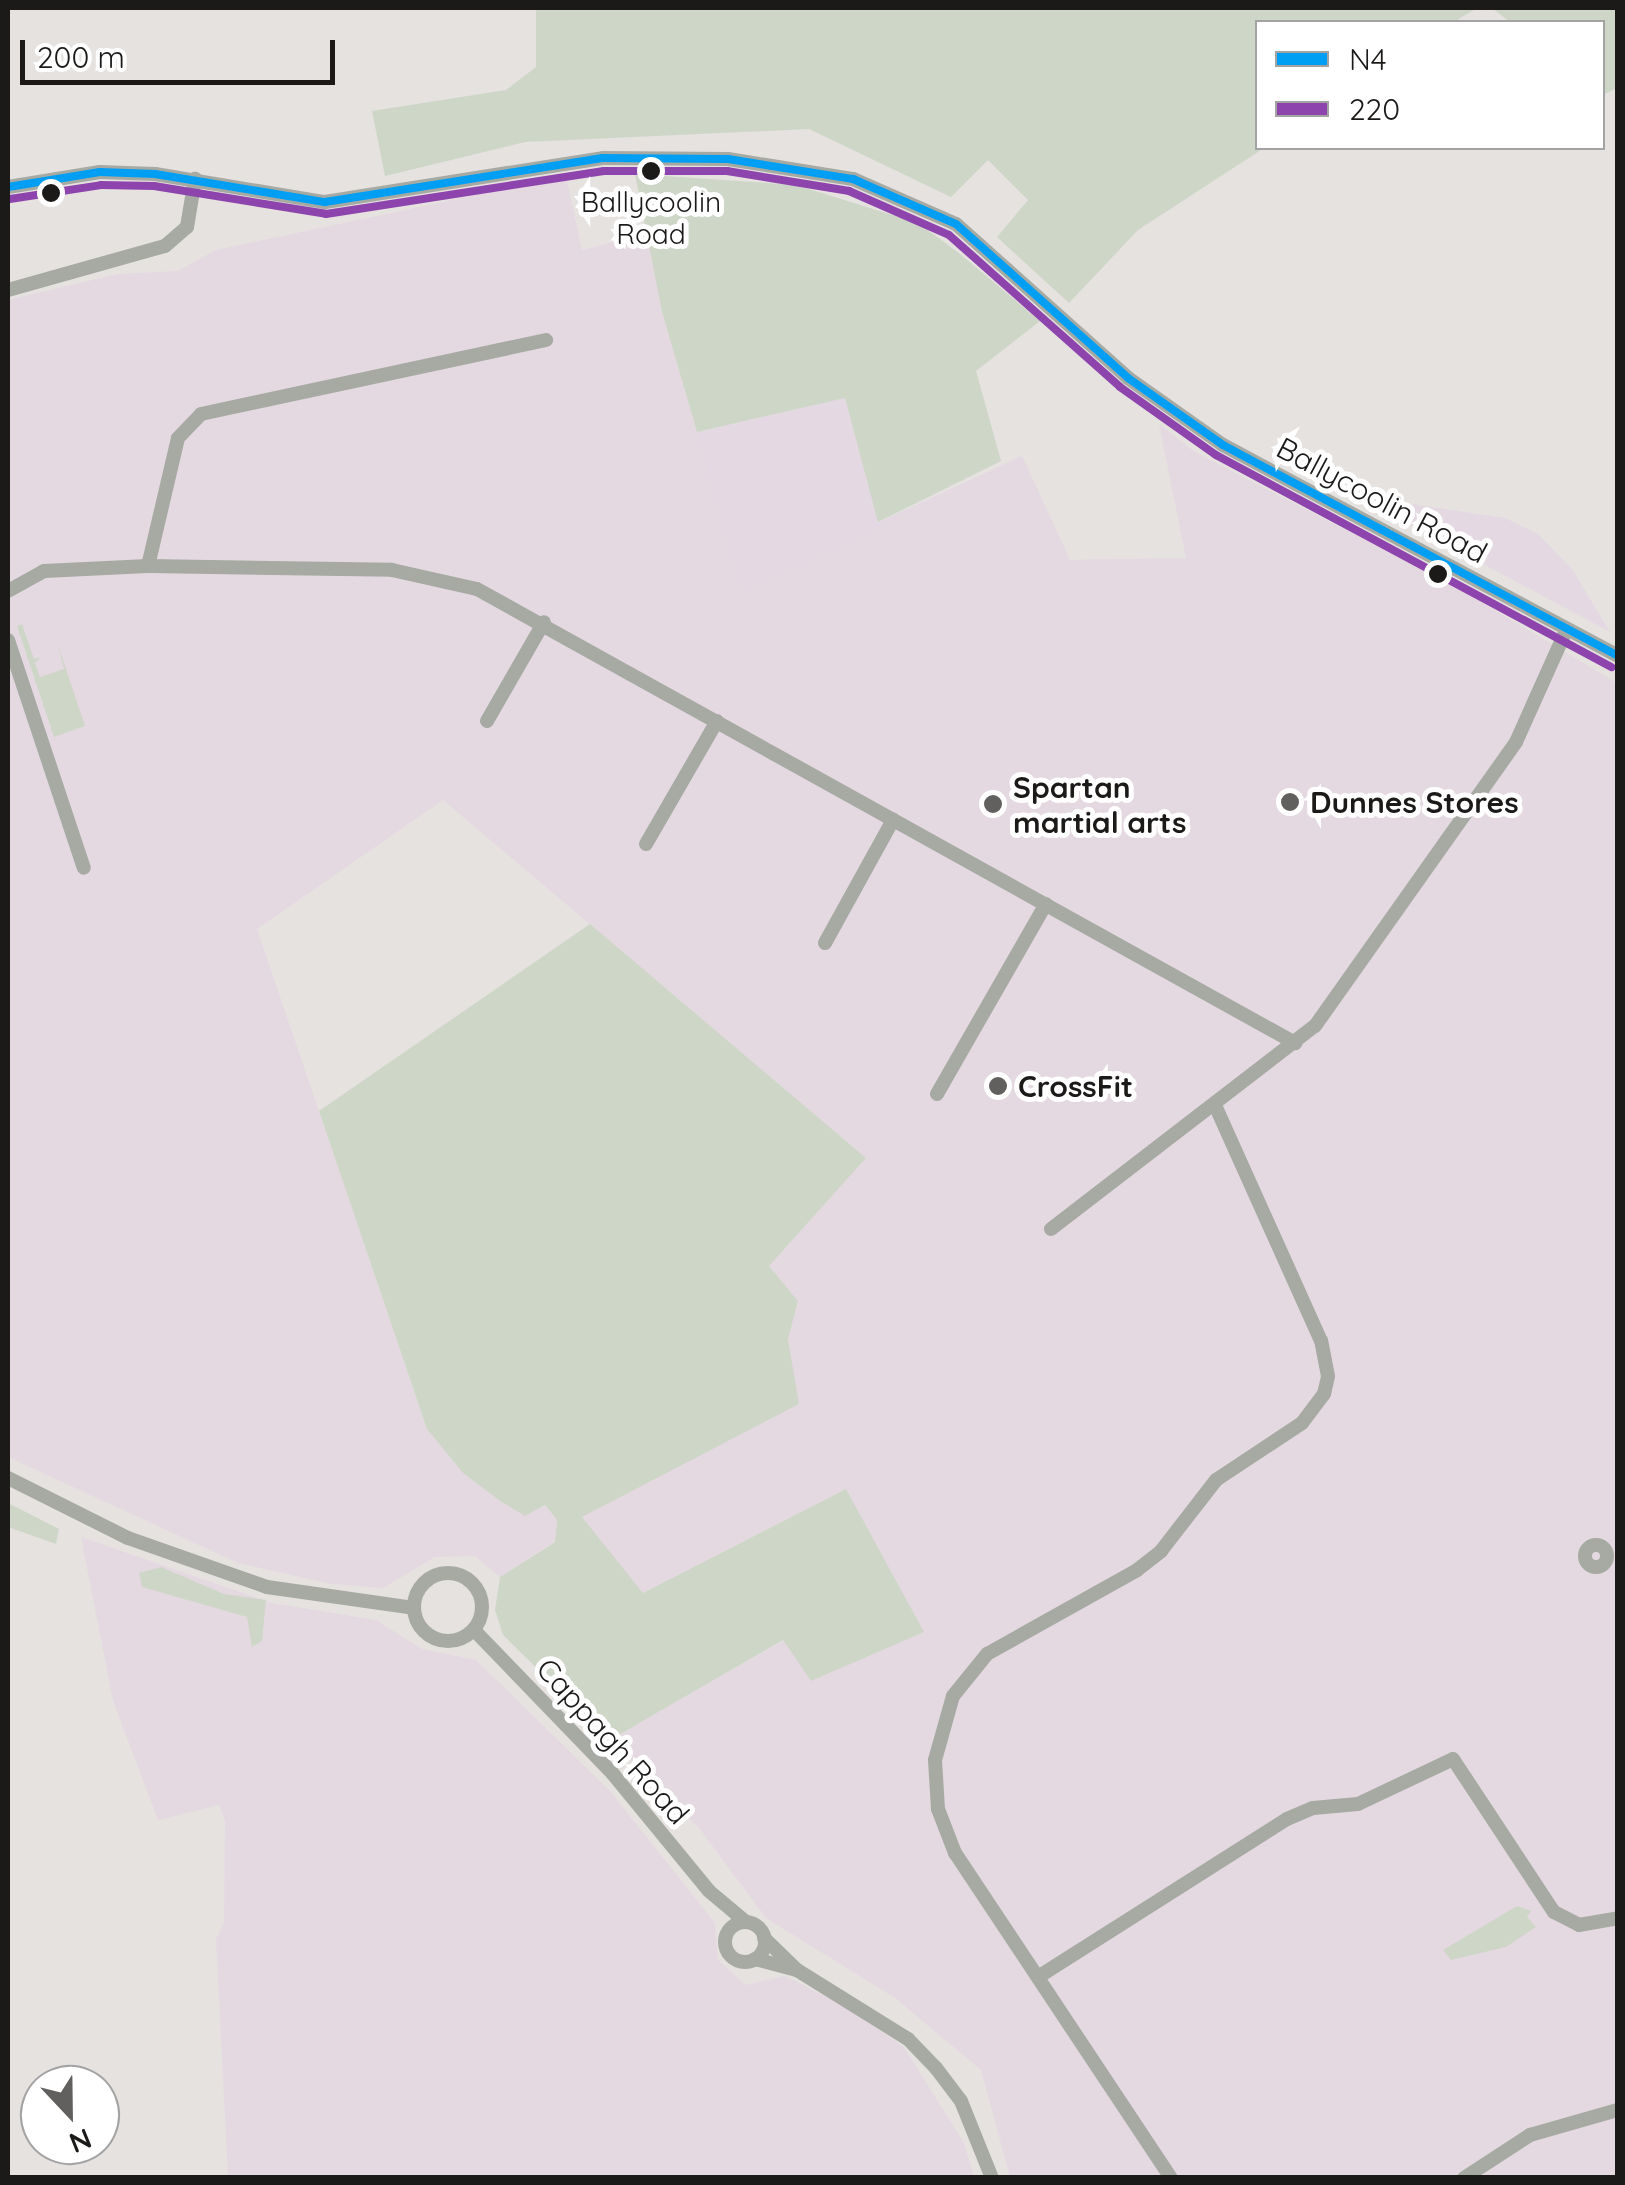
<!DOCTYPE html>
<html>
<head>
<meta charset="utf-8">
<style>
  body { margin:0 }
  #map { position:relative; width:1625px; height:2185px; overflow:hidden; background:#e5e2e0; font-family:Quicksand,sans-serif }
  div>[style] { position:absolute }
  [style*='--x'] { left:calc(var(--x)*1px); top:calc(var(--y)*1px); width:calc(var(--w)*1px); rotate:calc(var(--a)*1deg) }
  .commercial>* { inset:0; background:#e4d9e2 }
  .industrial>* { inset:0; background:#e5d9e1 }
  .green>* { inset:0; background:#ced6c8 }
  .minor>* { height:14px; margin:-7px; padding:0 7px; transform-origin:7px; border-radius:7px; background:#a6aaa3 }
  .minor>.ring { margin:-7px; padding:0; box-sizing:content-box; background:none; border:14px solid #a6aaa3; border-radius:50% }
  .bus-1>* { height:8px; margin:-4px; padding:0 4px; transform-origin:4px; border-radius:4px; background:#019ff4 }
  .bus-2>* { height:8px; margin:-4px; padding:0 4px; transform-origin:4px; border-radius:4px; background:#8e44ad }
  .dots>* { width:28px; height:28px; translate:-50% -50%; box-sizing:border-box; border:5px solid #fff; border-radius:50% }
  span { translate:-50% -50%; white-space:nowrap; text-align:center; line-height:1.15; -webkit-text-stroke:10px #fff; paint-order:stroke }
  .bus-label { font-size:28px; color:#1c1a19 }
  .street-label { font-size:30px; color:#1c1a19 }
  .poi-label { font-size:30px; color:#1c1a19; font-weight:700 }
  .left { translate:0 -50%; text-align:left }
  .frame { position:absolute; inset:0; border:10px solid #1c1a19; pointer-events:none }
  .legend { position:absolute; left:1255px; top:20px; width:350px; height:130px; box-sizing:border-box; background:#fff; border:2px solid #a4a3a3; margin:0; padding:12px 18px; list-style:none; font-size:30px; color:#1c1a19 }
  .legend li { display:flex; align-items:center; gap:20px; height:50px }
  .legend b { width:50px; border:2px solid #a4a3a3 }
  .north { position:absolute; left:20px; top:2065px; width:100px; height:100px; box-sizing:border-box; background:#fff; border:2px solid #a4a3a3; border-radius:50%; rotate:158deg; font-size:28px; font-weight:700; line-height:40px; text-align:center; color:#1c1a19 }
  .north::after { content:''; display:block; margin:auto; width:35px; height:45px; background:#62605f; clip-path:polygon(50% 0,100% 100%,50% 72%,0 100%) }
  .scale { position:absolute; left:20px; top:40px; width:315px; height:45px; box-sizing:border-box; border:5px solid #1c1a19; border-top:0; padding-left:12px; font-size:30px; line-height:35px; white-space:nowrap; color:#1c1a19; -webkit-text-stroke:8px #fff; paint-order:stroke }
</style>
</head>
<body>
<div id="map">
  <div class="commercial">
    <i style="clip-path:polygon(845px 398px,879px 522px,1022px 456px,1070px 560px,1187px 558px,742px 591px,697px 432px)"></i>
    <i style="clip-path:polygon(1372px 498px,1505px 518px,1538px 534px,1572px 569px,1610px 632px,1366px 501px)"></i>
  </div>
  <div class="industrial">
    <i style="clip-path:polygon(566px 176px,582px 250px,647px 234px,662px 312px,743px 591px,1022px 456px,1070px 560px,1186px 558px,1159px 424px,1195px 452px,1456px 587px,1617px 683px,1617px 2177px,1010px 2177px,981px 2070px,895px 1998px,766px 1918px,699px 1828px,610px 1740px,784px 1640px,846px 1489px,643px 1593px,581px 1517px,798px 1404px,788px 1339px,798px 1301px,769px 1266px,866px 1158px,443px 800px,257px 929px,427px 1429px,463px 1473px,500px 1501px,525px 1516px,545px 1505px,557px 1520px,555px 1541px,500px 1577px,475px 1556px,435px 1557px,383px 1588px,331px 1584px,238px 1563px,8px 1457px,8px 300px,118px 274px,178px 271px,216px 250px)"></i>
    <i style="clip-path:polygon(81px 1537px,272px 1603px,376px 1620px,422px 1649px,476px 1660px,610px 1791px,715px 1923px,718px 1960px,746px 1985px,785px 1976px,848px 2008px,904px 2047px,964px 2143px,974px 2177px,228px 2177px,216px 1939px,224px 1923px,225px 1822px,219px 1805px,158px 1820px,113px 1701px)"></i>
  </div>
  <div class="green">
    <i style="clip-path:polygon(536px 8px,1477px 8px,1454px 22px,1258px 22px,1258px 148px,1264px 148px,1138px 230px,1069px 303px,997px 237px,1028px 200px,988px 160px,951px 197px,809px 129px,525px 142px,385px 176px,372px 111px,506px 90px,536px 67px)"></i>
    <i style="clip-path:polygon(1492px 8px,1617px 8px,1617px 88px,1603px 95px,1602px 22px,1510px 22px)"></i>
    <i style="clip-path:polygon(635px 174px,796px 185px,918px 223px,960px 254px,1040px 321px,976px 371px,1001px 461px,878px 522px,845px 398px,697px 432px,662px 312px)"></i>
    <i style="clip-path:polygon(22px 624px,34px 659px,41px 657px,35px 663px,40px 677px,64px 669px,58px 645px,85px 726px,54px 737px,17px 626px)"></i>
    <i style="clip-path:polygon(590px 924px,866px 1158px,769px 1266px,798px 1301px,788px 1339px,799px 1404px,582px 1517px,643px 1593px,846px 1489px,924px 1632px,811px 1681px,783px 1640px,610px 1740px,503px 1635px,495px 1610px,500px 1577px,555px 1542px,557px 1520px,545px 1505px,525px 1516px,500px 1501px,463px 1473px,427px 1429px,319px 1111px)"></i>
    <i style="clip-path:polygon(8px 1503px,59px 1529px,56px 1544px,8px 1527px)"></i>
    <i style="clip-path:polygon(161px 1567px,224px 1594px,266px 1600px,262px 1641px,252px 1647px,247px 1617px,142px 1587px,139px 1573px)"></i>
    <i style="clip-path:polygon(1517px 1906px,1531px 1911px,1527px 1917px,1536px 1927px,1506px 1947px,1451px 1960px,1443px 1950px)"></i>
  </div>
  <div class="minor">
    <i style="--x:8;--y:187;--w:93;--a:-9.3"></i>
    <i style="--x:100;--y:172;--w:55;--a:2.1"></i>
    <i style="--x:155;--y:174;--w:172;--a:9.4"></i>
    <i style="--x:325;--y:202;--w:281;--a:-9"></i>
    <i style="--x:603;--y:158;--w:125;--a:0.5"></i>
    <i style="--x:728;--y:159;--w:127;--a:9.1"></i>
    <i style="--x:853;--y:179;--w:112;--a:23.6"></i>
    <i style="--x:956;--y:224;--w:231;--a:41.8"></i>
    <i style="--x:1128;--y:378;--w:116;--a:35.2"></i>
    <i style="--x:1223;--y:445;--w:448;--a:28.1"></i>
    <i style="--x:8;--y:290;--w:163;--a:-15.7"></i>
    <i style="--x:165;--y:246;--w:29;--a:-41"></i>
    <i style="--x:187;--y:227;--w:49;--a:-80.5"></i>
    <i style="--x:148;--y:566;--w:131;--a:-76.8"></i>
    <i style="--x:178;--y:438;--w:33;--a:-46"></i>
    <i style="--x:201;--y:414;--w:353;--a:-12.1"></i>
    <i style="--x:8;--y:591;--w:41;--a:-29.1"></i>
    <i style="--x:44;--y:571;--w:104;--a:-2.8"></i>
    <i style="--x:148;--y:566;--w:244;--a:0.9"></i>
    <i style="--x:392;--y:570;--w:87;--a:12.6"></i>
    <i style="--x:477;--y:589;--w:936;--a:29.03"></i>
    <i style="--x:8;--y:640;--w:240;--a:71.6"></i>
    <i style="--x:487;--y:721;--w:114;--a:-60.1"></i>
    <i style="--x:646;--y:844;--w:142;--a:-60"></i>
    <i style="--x:825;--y:943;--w:141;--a:-61.1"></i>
    <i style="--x:937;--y:1094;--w:219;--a:-60.2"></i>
    <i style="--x:1051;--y:1229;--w:333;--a:-37.6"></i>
    <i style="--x:1315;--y:1026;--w:348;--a:-54.7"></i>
    <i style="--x:1516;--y:742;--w:122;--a:-65.8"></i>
    <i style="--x:8;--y:1478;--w:134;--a:26.6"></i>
    <i style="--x:128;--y:1538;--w:147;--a:19.4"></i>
    <i style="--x:267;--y:1587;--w:148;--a:8.1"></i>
    <i class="ring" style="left:1585px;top:1545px;width:8px;height:8px"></i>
    <i class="ring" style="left:414px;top:1573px;width:54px;height:54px"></i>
    <i style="--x:474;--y:1630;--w:200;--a:46"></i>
    <i style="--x:613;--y:1774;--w:151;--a:50.6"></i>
    <i style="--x:709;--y:1891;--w:48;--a:40"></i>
    <i class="ring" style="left:725px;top:1922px;width:26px;height:26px"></i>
    <i style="--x:764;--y:1938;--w:46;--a:44.1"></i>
    <i style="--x:797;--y:1970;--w:131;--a:31.9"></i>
    <i style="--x:908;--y:2039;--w:40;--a:46"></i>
    <i style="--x:936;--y:2068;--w:41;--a:52.9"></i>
    <i style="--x:961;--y:2101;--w:83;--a:68.1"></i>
    <i style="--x:755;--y:1959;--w:43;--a:14.7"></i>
    <i style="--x:1038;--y:1977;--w:295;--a:-32.4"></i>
    <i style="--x:1287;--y:1819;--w:28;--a:-23"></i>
    <i style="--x:1313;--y:1808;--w:45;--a:-5.1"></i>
    <i style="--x:1358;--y:1804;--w:105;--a:-25.3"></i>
    <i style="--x:1453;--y:1759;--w:183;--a:56.6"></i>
    <i style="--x:1554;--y:1912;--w:28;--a:27"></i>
    <i style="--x:1579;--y:1925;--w:40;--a:-10"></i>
    <i style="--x:1171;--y:2178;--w:390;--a:-123.6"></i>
    <i style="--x:955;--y:1853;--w:47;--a:-111.1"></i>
    <i style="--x:938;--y:1809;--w:49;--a:-93.5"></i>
    <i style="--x:935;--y:1760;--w:66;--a:-74.3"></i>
    <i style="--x:953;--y:1696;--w:54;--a:-51"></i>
    <i style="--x:987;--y:1654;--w:172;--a:-29.2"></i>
    <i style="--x:1137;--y:1570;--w:31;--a:-38"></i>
    <i style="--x:1161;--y:1551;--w:90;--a:-52.2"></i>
    <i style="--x:1216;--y:1480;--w:103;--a:-33.5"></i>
    <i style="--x:1302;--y:1423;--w:36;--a:-53"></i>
    <i style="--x:1324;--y:1394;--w:18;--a:-77"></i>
    <i style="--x:1328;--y:1376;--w:36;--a:-101"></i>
    <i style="--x:1321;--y:1341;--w:256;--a:-114.2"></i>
    <i style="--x:1464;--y:2178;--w:79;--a:-33.1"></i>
    <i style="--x:1530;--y:2135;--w:91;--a:-15.9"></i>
  </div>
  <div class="bus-1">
    <i style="--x:8;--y:187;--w:93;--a:-9.3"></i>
    <i style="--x:100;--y:172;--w:55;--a:2.1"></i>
    <i style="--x:155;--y:174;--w:172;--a:9.4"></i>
    <i style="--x:325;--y:202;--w:281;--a:-9"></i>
    <i style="--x:603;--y:158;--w:125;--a:0.5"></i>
    <i style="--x:728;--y:159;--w:127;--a:9.1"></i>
    <i style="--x:853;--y:179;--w:112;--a:23.6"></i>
    <i style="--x:956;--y:224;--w:231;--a:41.8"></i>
    <i style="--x:1128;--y:378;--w:116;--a:35.2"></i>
    <i style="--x:1223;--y:445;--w:448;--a:28.1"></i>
  </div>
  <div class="bus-2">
    <i style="--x:10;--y:199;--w:92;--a:-8.7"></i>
    <i style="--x:101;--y:185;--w:53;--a:1.1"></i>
    <i style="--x:154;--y:186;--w:174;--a:9.2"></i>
    <i style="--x:326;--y:214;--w:281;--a:-8.8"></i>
    <i style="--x:604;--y:171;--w:123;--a:0"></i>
    <i style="--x:727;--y:171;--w:124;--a:9.3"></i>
    <i style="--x:849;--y:191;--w:109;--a:23.7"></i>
    <i style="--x:949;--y:235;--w:229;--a:41.6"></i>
    <i style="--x:1120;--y:387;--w:118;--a:35.3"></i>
    <i style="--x:1216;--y:455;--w:449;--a:28.2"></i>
  </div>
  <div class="dots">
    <i style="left:651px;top:171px;background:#1c1a19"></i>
    <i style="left:51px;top:193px;background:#1c1a19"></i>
    <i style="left:1438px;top:574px;background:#1c1a19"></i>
    <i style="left:1290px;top:802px;background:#62605f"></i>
    <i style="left:993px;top:804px;background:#62605f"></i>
    <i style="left:998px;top:1086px;background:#62605f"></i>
  </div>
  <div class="bus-label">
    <span style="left:651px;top:218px">Ballycoolin<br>Road</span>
  </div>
  <div class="street-label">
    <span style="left:1382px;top:500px;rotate:28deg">Ballycoolin Road</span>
    <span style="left:613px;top:1741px;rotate:48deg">Cappagh Road</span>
  </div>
  <div class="poi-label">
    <span class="left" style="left:1013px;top:804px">Spartan<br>martial arts</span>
    <span class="left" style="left:1310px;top:802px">Dunnes Stores</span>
    <span class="left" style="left:1018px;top:1086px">CrossFit</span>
  </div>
  <div class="frame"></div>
  <ul class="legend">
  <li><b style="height:12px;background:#019ff4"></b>N4</li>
  <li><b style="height:12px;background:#8e44ad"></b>220</li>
  </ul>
  <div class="north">N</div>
  <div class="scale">200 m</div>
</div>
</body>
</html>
